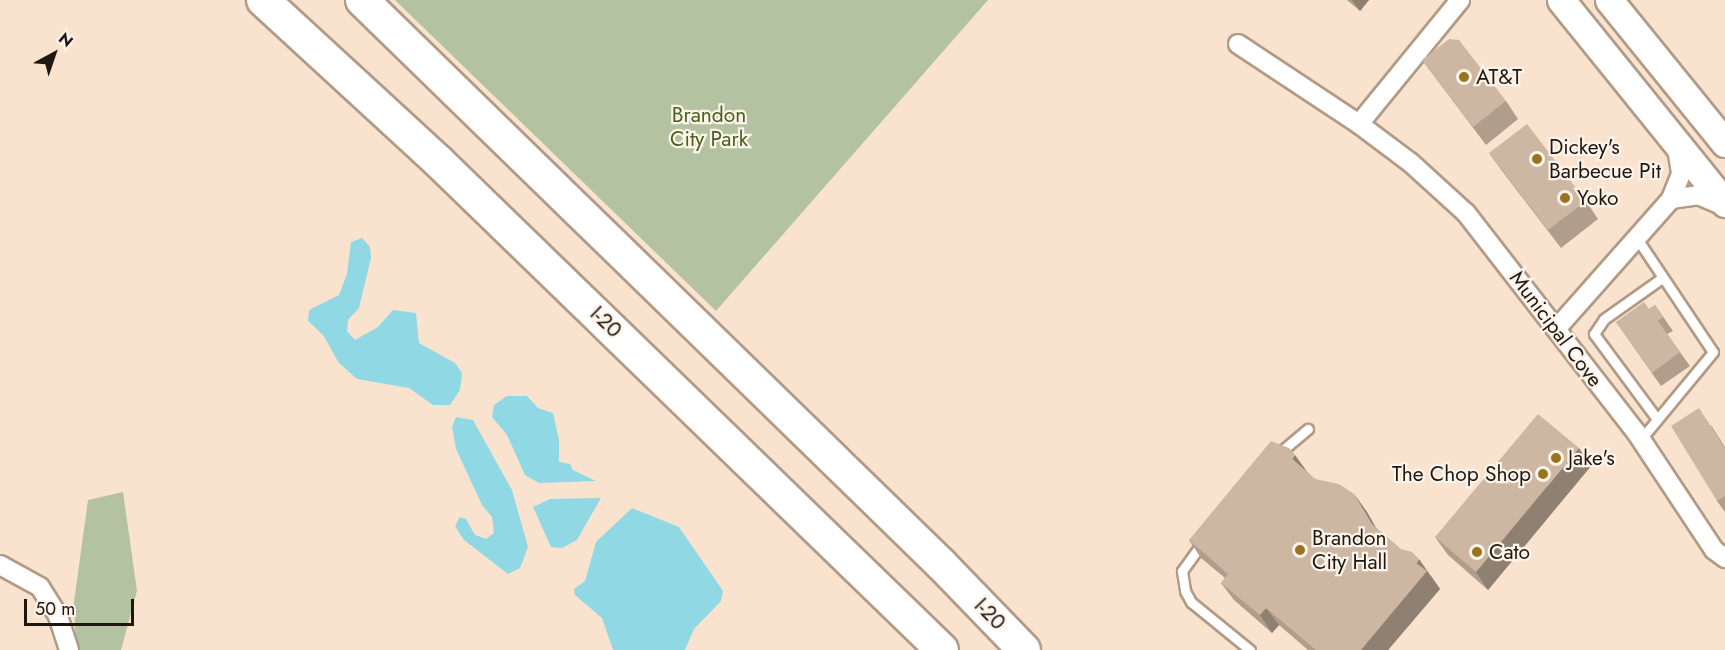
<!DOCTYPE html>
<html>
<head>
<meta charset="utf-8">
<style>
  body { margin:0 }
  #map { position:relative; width:1725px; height:650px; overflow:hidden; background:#fae3ce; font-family:Jost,sans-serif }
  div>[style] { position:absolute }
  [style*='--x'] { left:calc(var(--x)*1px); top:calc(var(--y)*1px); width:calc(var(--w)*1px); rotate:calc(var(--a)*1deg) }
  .green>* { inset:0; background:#b3c2a1 }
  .water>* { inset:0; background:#90d8e4 }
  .roads { filter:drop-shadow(2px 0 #b19b87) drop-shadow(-2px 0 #b19b87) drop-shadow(0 2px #b19b87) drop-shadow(0 -2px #b19b87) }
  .lane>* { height:9px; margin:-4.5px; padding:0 4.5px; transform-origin:4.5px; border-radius:4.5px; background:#fff }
  .street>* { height:18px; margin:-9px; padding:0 9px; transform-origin:9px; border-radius:9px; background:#fff }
  .primary>* { height:27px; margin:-13.5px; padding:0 13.5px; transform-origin:13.5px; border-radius:13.5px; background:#fff }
  .highway>* { height:32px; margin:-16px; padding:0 16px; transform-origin:16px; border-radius:16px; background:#fff }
  .wall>* { inset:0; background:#b09d8b }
  .shaded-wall>* { inset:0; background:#908071 }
  .building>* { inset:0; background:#cdb7a2 }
  .dots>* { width:16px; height:16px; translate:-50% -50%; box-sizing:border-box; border:3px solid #fcf3ea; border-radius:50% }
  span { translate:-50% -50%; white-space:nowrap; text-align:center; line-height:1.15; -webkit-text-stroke:4.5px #fcf3ea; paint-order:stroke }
  .poi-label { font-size:21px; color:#1e160f }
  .left { translate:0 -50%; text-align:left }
  .right { translate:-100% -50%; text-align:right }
  .park-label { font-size:21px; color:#46621a }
  .street-label { font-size:21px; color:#1e160f }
  .north { position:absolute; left:24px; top:24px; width:60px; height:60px; -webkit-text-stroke:4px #fcf3ea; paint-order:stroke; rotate:40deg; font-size:16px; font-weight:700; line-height:24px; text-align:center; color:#1e160f }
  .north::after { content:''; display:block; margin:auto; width:21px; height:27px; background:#1e160f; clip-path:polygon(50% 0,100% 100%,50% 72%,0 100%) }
  .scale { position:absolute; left:24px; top:599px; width:110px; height:27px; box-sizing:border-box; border:3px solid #1e160f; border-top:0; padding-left:8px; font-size:18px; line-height:21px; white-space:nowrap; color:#1e160f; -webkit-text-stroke:4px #fcf3ea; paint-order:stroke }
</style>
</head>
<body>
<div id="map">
  <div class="green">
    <i style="clip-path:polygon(395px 0,988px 0,716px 311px)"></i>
    <i style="clip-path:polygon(123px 492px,137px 591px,121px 650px,76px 650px,74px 602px,88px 500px)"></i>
  </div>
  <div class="water">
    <i style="clip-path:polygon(362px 238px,370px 247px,371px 258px,359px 308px,348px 320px,347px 331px,355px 340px,378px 327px,393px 310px,416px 313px,419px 343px,455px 363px,462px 373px,460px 390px,450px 405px,433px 405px,409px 388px,357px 379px,339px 363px,323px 335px,308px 321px,309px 310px,339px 295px,347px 274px,351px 242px)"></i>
    <i style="clip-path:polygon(507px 396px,527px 396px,538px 408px,553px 413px,559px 440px,559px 462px,570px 464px,573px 470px,596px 481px,539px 483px,525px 475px,507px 435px,492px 417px,494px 405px)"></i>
    <i style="clip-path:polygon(456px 417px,473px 420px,512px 490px,528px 547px,520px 568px,508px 574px,464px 540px,455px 526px,460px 517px,466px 519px,475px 535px,486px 539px,494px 533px,492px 517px,482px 505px,456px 449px,452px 427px)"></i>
    <i style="clip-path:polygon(601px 498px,577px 540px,562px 548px,551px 547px,533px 507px,550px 499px)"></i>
    <i style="clip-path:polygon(632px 508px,679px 527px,723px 591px,721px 601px,694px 629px,685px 650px,613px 650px,602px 618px,575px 595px,574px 589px,585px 581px,596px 542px)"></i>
  </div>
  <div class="roads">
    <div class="lane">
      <i style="--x:1636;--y:237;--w:138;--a:56.2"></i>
      <i style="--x:1713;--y:352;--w:113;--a:129.6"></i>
      <i style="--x:1657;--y:419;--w:106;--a:-126.5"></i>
      <i style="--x:1594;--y:334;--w:18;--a:-56"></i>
      <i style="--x:1604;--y:319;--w:71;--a:-35.3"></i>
      <i style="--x:1278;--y:454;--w:39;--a:-40"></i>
      <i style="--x:1203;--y:542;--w:36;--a:126"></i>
      <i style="--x:1182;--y:571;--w:20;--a:81"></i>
      <i style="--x:1185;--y:591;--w:13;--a:61"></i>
      <i style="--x:1191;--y:602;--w:76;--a:39.1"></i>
    </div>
    <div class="street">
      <i style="--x:1238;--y:44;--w:145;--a:33.5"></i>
      <i style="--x:1359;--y:124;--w:65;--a:36.9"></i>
      <i style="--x:1411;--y:163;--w:74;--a:42.3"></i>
      <i style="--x:1466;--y:213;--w:277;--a:52.2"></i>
      <i style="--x:1636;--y:432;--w:141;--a:56.5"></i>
      <i style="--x:1714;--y:550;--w:14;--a:36"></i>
      <i style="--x:1359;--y:124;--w:160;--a:-50.8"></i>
      <i style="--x:1677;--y:148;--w:26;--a:81"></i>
      <i style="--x:1681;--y:174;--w:27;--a:112"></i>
      <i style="--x:1671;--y:199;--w:27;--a:-8"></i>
      <i style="--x:1698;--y:195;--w:25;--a:23"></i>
      <i style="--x:1557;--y:328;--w:172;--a:-48.5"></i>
      <i style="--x:0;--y:565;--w:46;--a:28.8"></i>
      <i style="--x:40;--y:587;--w:34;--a:58"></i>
      <i style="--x:58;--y:616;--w:36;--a:72"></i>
    </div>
    <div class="primary">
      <i style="--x:1561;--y:0;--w:261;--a:51.1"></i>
      <i style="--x:1609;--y:0;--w:184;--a:51"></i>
    </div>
    <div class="highway">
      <i style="--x:263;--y:0;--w:238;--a:42.6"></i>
      <i style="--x:438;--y:161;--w:702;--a:44.13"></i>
      <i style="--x:362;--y:0;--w:810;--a:44.25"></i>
      <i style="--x:942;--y:565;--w:118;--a:46"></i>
    </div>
  </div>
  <div class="wall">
    <i style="clip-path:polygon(1347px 0,1369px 0,1360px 11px)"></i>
    <i style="clip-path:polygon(1422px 60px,1506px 101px,1518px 119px,1486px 145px)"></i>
    <i style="clip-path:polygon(1489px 153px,1586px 201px,1598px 219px,1561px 248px,1502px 171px)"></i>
    <i style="clip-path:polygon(1655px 305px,1673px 331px,1667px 334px,1690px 366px,1661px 386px,1616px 322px,1649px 309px)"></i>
    <i style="clip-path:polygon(1711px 425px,1725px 447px,1725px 512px,1717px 501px)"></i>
    <i style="clip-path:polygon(1591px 466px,1488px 590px,1448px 555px,1435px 537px)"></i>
    <i style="clip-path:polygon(1306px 471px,1315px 479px,1354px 494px,1367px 512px,1376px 528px,1432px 577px,1440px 589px,1388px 650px,1308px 650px,1279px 625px,1272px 633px,1234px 600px,1221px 583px,1225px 578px,1201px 558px,1189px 540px)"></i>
  </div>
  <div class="shaded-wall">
    <i style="clip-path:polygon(1352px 0,1369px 0,1360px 11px)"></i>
    <i style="clip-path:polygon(1579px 448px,1591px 466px,1488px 590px,1476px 572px)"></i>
    <i style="clip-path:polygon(1295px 455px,1308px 473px,1292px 459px)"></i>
    <i style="clip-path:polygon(1354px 494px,1367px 512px,1384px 542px,1372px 524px)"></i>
    <i style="clip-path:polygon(1419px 559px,1440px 589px,1388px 650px,1361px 650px)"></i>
    <i style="clip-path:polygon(1266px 608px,1279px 625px,1272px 633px,1260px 615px)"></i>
  </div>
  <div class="building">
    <i style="clip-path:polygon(1449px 39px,1459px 40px,1506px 101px,1473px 127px,1422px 60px)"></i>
    <i style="clip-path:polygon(1527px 124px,1586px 201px,1548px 230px,1489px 153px)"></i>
    <i style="clip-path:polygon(1644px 302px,1649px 309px,1655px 305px,1663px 317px,1658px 321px,1680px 352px,1652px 373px,1616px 322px)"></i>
    <i style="clip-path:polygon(1699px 408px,1725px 448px,1725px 496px,1717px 501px,1671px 426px)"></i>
    <i style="clip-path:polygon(1538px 414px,1579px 448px,1476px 572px,1435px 537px)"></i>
    <i style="clip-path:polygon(1271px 441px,1289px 448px,1295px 455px,1292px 459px,1315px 479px,1339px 484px,1354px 494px,1372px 524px,1401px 549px,1412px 552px,1419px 559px,1416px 563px,1427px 571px,1361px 650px,1316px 650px,1266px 608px,1260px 615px,1221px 583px,1228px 574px,1189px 540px)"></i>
  </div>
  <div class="dots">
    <i style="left:1464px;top:77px;background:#98741e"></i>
    <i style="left:1537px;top:159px;background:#98741e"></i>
    <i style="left:1565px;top:198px;background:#98741e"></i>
    <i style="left:1556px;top:458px;background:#98741e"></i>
    <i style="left:1543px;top:474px;background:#98741e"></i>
    <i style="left:1300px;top:550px;background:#98741e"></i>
    <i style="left:1477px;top:552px;background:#98741e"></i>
  </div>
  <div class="poi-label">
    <span class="left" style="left:1476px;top:77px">AT&amp;T</span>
    <span class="left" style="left:1549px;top:159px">Dickey's<br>Barbecue Pit</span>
    <span class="left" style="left:1577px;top:198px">Yoko</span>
    <span class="left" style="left:1568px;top:458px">Jake's</span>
    <span class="right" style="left:1531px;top:474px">The Chop Shop</span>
    <span class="left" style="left:1312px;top:550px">Brandon<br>City Hall</span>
    <span class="left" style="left:1489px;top:552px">Cato</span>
  </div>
  <div class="park-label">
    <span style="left:709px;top:127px">Brandon<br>City Park</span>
  </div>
  <div class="street-label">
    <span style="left:606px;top:322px;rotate:44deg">I-20</span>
    <span style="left:1556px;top:329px;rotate:53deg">Municipal Cove</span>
    <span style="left:990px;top:614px;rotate:46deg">I-20</span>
  </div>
  <div class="north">N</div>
  <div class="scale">50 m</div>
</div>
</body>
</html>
